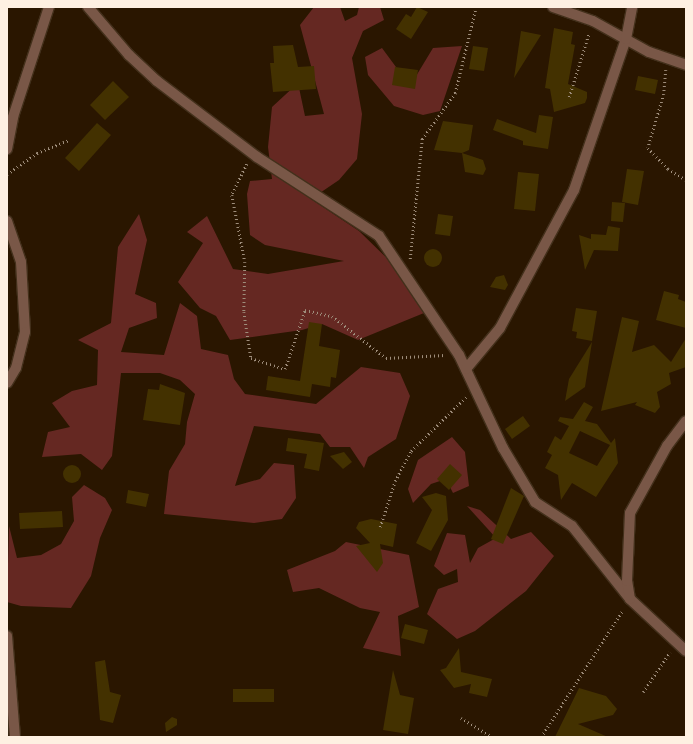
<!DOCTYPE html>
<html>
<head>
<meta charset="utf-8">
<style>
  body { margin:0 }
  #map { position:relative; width:693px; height:744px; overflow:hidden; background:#2a1600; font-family:"Crimson Pro",serif }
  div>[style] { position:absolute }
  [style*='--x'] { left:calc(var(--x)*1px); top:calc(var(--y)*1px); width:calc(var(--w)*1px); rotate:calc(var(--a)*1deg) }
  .green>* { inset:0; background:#652822 }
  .building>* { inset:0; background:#433100 }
  .round { border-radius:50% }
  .path>* { height:2.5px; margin-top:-1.25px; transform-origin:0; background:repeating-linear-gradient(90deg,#9e8d7b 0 1px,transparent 0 4px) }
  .roads { filter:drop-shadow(1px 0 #43301b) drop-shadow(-1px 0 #43301b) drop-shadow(0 1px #43301b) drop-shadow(0 -1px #43301b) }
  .street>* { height:10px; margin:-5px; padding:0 5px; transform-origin:5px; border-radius:5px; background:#795747 }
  span { translate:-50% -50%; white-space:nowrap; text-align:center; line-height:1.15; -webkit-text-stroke:3px #0c0500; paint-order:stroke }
  .frame { position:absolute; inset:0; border:8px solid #fef0e2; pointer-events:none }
</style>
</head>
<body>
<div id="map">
  <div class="green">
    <i style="clip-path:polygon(314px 7px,340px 7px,345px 21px,357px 15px,359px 7px,380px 7px,384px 20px,363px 31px,352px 58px,362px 114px,357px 159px,339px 180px,311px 199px,359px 231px,399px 270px,424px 313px,358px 340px,322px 324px,302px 330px,230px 340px,216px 316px,200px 308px,178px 282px,203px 243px,187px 232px,207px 216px,233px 269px,268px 274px,344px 261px,265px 245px,250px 235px,247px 194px,250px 181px,272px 179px,268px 147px,272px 107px,298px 83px,305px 116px,324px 114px,300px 25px)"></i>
    <i style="clip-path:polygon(462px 46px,440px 111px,423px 115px,394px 106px,368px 75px,365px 57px,382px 48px,410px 86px,433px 48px)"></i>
    <i style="clip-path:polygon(139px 214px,147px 240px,135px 294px,156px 303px,157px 318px,129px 328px,121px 352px,164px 355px,180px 303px,197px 316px,201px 349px,228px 355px,234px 379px,245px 394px,316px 404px,361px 367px,400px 373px,410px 396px,396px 439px,368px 457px,364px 468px,350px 447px,330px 447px,320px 434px,254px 426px,235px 486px,260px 479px,274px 463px,294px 465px,296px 498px,282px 519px,254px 523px,164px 514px,169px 471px,185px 444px,187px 422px,195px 394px,180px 380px,160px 373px,121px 373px,112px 456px,102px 470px,81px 454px,42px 457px,48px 432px,70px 427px,52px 403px,72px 391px,97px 385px,98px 350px,78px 340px,111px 323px,118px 247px)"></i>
    <i style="clip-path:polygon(452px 437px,465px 452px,469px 486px,453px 493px,446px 479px,431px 484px,413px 503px,408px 489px,418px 460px)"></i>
    <i style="clip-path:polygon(84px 485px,105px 498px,112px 510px,100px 538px,91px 576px,71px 608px,21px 606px,7px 602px,9px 526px,17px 558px,41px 555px,61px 544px,74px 521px,72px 497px)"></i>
    <i style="clip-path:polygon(467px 506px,480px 510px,511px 539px,531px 532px,554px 556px,526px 591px,475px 631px,457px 639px,427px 614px,438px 589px,458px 582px,457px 569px,444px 575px,434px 566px,447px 533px,465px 535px,470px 563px,478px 548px,496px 538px)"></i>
    <i style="clip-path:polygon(346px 542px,409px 555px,419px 607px,398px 616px,401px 656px,363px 648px,380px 612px,360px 608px,319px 588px,293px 592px,287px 570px,335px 551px)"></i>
  </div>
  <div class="building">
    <i style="clip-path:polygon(417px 7px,428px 12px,411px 39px,396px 29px,406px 14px,411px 17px)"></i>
    <i style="clip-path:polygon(554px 28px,573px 32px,571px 44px,575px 45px,568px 84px,587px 92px,587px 98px,585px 103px,554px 112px,550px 89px,545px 88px)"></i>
    <i style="clip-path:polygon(521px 31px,541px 35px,514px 78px)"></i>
    <i style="clip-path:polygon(293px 45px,298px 67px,314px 66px,316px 89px,273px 92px,270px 63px,274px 63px,273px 46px)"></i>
    <i style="clip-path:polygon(473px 46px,488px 48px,484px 71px,469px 69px)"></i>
    <i style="clip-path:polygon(395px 67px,418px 70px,415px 89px,392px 85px)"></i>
    <i style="clip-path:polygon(638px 76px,658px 80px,655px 94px,635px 90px)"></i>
    <i style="clip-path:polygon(113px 81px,129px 97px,105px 120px,90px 105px)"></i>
    <i style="clip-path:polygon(539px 115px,553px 117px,548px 149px,523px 145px,523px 141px,493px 130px,497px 119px,536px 133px)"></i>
    <i style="clip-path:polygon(443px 121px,473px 125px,469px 150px,462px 153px,483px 160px,486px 169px,483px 175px,465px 172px,462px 153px,434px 150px)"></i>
    <i style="clip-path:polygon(97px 123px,111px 135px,79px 171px,65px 158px)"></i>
    <i style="clip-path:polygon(627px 169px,644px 171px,638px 205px,622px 202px)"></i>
    <i style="clip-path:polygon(518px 172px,539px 174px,535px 211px,514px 209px)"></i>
    <i style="clip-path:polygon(612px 202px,625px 203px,623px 222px,611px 221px)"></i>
    <i style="clip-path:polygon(438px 214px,453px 216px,450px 236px,435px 234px)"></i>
    <i style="clip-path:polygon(608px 226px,620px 228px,618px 251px,594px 250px,585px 270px,579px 235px,591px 239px,591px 234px,606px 235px)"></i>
    <i class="round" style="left:424px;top:249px;width:18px;height:18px"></i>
    <i style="clip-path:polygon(504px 275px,508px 285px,505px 290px,490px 287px,496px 277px)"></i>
    <i style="clip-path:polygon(664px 291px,679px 295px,678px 299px,686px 302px,686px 328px,656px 320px)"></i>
    <i style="clip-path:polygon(576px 308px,597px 311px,592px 341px,576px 338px,577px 332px,572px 331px)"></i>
    <i style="clip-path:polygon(622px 317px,639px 321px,632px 352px,654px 345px,671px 362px,686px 338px,686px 367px,669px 373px,671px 384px,657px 392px,660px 407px,655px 413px,635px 405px,637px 402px,601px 411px)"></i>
    <i style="clip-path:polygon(309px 322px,322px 324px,319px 346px,340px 350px,336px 378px,331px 377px,330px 387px,312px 384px,310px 397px,266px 390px,268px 376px,300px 381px)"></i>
    <i style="clip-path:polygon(592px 342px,585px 387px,565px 401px,569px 379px)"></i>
    <i style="clip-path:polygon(160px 384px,185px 393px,180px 425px,143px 420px,148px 389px,159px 390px)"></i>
    <i style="clip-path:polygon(evenodd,584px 402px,593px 407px,585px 421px,597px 424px,611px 443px,615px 438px,618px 463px,596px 497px,572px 483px,561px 500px,558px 475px,545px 468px,552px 455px,547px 452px,555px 436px,561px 440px,569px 426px,558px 421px,560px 417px,573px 419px,584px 402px,580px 431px,610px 445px,597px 466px,569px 453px,580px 431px)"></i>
    <i style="clip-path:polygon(523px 416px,530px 426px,512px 439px,505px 429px)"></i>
    <i style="clip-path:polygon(288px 438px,324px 443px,319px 471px,304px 468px,307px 454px,286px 451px)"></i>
    <i style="clip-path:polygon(344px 452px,352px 462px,343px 469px,330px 456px)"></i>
    <i style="clip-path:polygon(450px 464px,462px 475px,449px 490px,437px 479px)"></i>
    <i class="round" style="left:63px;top:465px;width:18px;height:18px"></i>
    <i style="clip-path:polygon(511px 488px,524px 496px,503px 544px,491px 539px)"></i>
    <i style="clip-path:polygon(128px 490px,149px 494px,146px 507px,126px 503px)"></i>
    <i style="clip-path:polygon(436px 493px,446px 496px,448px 520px,431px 551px,416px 543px,432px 510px,422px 497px)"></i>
    <i style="clip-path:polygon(62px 511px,63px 527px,20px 529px,19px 513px)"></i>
    <i style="clip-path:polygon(371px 519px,397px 524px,393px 547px,380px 544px,383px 563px,377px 572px,356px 546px,370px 543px,356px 528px,359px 522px)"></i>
    <i style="clip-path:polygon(405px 624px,428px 630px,424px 644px,401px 638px)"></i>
    <i style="clip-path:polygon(459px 648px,461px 672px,492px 679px,487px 697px,469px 693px,471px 684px,454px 688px,440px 670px,446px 668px)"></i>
    <i style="clip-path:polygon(105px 660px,110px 692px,121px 695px,113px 723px,100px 720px,95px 662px)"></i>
    <i style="clip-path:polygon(393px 670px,400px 695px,414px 698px,408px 734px,383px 730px)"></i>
    <i style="clip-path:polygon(579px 688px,606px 696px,617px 709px,613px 715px,578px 724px,608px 737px,555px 737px)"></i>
    <i style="clip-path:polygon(233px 689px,274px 689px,274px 702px,233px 702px)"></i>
    <i style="clip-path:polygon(172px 717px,177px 719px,177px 725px,166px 732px,165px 723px)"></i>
  </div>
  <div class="path">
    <i style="--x:666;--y:70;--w:24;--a:95"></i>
    <i style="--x:664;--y:94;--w:56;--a:106.5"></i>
    <i style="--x:648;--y:148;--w:29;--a:46"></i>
    <i style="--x:668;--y:169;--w:21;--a:31"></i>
    <i style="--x:569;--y:97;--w:67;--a:-72.6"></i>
    <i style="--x:247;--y:164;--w:34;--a:116"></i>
    <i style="--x:232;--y:195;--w:68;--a:79"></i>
    <i style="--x:245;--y:262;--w:50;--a:91.1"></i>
    <i style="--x:244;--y:312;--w:47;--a:81.3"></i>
    <i style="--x:251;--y:358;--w:36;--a:18"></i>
    <i style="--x:285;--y:369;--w:62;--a:-71.3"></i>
    <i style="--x:305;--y:310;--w:28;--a:13"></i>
    <i style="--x:332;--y:316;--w:68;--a:37.9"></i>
    <i style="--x:386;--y:358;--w:59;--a:-2.9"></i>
    <i style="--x:7;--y:174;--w:37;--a:-35"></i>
    <i style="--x:37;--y:153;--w:35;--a:-22"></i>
    <i style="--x:410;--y:259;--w:121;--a:-84.3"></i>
    <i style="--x:422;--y:139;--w:57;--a:-54.3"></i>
    <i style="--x:455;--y:93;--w:89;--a:-76.3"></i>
    <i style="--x:380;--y:527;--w:48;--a:-71.9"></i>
    <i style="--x:395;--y:481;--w:34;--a:-62"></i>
    <i style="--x:411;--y:451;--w:77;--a:-44.5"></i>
    <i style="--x:643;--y:692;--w:48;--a:-56"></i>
    <i style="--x:461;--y:718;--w:37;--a:31"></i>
    <i style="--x:541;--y:737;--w:151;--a:-57.2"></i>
  </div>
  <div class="roads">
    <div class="street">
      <i style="--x:88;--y:7;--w:63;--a:49.5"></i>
      <i style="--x:129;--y:55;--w:38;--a:43"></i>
      <i style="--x:157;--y:81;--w:126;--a:37.2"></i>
      <i style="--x:257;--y:157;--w:145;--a:32.9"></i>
      <i style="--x:379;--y:236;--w:143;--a:56.1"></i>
      <i style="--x:459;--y:355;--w:103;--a:64.7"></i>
      <i style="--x:503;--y:448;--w:63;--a:59.3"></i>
      <i style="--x:535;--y:502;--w:44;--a:33"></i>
      <i style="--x:572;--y:526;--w:93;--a:51.5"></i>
      <i style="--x:630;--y:599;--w:76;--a:42.9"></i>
      <i style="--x:553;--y:7;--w:42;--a:19.3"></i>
      <i style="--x:593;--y:21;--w:64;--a:29"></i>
      <i style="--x:649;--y:52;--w:39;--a:19"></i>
      <i style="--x:7;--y:149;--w:33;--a:-79"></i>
      <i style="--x:13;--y:117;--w:116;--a:-71.9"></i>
      <i style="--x:7;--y:221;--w:43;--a:71.1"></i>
      <i style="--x:21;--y:262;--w:70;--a:86.7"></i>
      <i style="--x:25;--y:332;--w:37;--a:104"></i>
      <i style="--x:16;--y:368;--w:17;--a:121"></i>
      <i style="--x:466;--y:369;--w:53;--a:-50.3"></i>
      <i style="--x:500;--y:328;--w:157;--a:-61.8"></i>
      <i style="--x:574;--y:190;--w:160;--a:-71"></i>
      <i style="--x:626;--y:39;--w:33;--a:-79"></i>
      <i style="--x:630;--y:599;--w:18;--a:-99"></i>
      <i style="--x:627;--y:581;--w:68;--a:-87.5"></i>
      <i style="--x:630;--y:513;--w:77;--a:-61.1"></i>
      <i style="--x:667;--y:446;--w:31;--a:-53"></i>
      <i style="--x:7;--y:636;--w:101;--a:85.5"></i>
    </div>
  </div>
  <div class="frame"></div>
</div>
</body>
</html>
